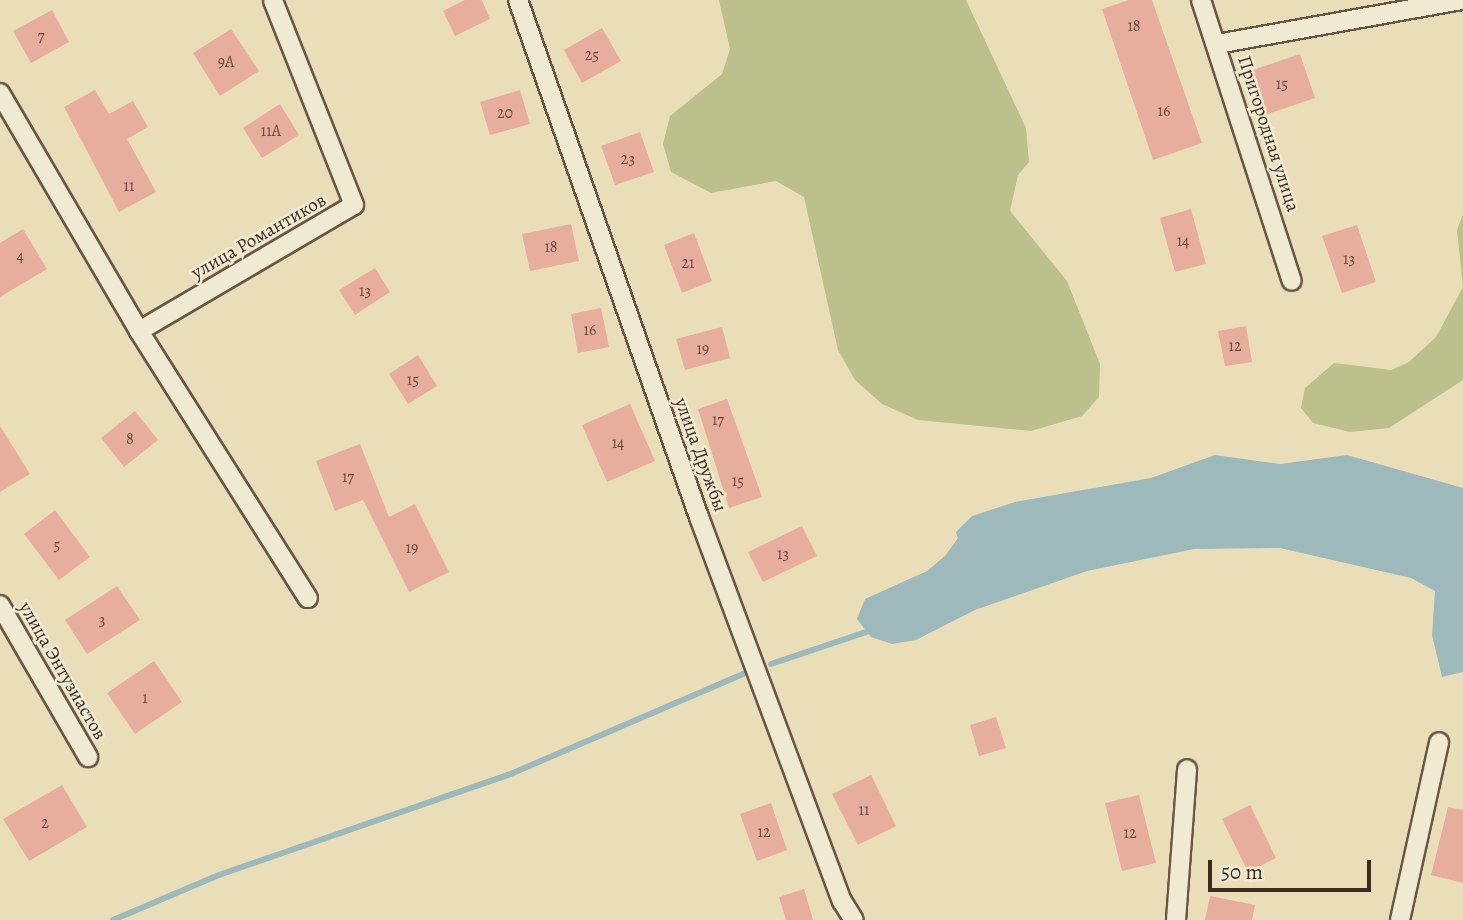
<!DOCTYPE html>
<html>
<head>
<meta charset="utf-8">
<style>
  body { margin:0 }
  #map { position:relative; width:1463px; height:920px; overflow:hidden; background:#eadeb9; font-family:Alegreya,serif }
  div>[style] { position:absolute }
  [style*='--x'] { left:calc(var(--x)*1px); top:calc(var(--y)*1px); width:calc(var(--w)*1px); rotate:calc(var(--a)*1deg) }
  .green>* { inset:0; background:#bbc08c }
  .water>* { inset:0; background:#9db9bb }
  .stream>* { height:6px; margin:-3px; padding:0 3px; transform-origin:3px; border-radius:3px; background:#9db9bb }
  .building>* { inset:0; background:#e7ae9d }
  .roads { filter:drop-shadow(2px 0 #685746) drop-shadow(-2px 0 #685746) drop-shadow(0 2px #685746) drop-shadow(0 -2px #685746) }
  .street>* { height:18px; margin:-9px; padding:0 9px; transform-origin:9px; border-radius:9px; background:#f1ead2 }
  span { translate:-50% -50%; white-space:nowrap; text-align:center; line-height:1.15; -webkit-text-stroke:5px #f1ead2; paint-order:stroke }
  .number-label { font-size:16px; color:#674b3e }
  .number-label span { -webkit-text-stroke-width:0 }
  .street-label { font-size:19px; color:#3c2a1f }
  .scale { position:absolute; left:1208px; top:860px; width:163px; height:32px; box-sizing:border-box; border:4px solid #3c2a1f; border-top:0; padding-left:9px; font-size:21px; line-height:24px; white-space:nowrap; color:#3c2a1f; -webkit-text-stroke:5px #f1ead2; paint-order:stroke }
</style>
</head>
<body>
<div id="map">
  <div class="green">
    <i style="clip-path:polygon(719px 0,966px 0,1026px 128px,1029px 162px,1018px 175px,1010px 211px,1067px 281px,1100px 364px,1099px 397px,1082px 416px,1031px 431px,918px 420px,882px 404px,855px 380px,838px 350px,804px 197px,776px 181px,711px 193px,671px 172px,663px 144px,670px 116px,722px 74px,730px 49px)"></i>
    <i style="clip-path:polygon(1463px 214px,1463px 380px,1389px 428px,1350px 432px,1313px 423px,1301px 408px,1305px 388px,1334px 363px,1391px 370px,1409px 362px,1436px 337px,1463px 287px,1457px 230px)"></i>
  </div>
  <div class="water">
    <i style="clip-path:polygon(1215px 455px,1280px 464px,1347px 455px,1463px 488px,1463px 672px,1442px 677px,1432px 635px,1435px 591px,1411px 578px,1280px 548px,1194px 549px,1087px 571px,975px 610px,916px 640px,892px 644px,871px 637px,857px 619px,865px 599px,927px 571px,945px 556px,958px 538px,956px 532px,972px 516px,1015px 502px,1151px 478px)"></i>
  </div>
  <div class="stream">
    <i style="--x:771;--y:664;--w:107;--a:-18.6"></i>
    <i style="--x:113;--y:920;--w:115;--a:-23"></i>
    <i style="--x:219;--y:875;--w:311;--a:-19.1"></i>
    <i style="--x:513;--y:773;--w:253;--a:-23.3"></i>
  </div>
  <div class="building">
    <i style="clip-path:polygon(465px 0,482px 0,490px 19px,455px 36px,443px 11px)"></i>
    <i style="clip-path:polygon(1129px 0,1152px 0,1202px 143px,1153px 160px,1102px 9px)"></i>
    <i style="clip-path:polygon(52px 10px,69px 42px,31px 63px,13px 31px)"></i>
    <i style="clip-path:polygon(602px 28px,621px 61px,582px 83px,564px 50px)"></i>
    <i style="clip-path:polygon(231px 29px,259px 71px,220px 96px,193px 53px)"></i>
    <i style="clip-path:polygon(1300px 54px,1315px 98px,1265px 115px,1250px 71px)"></i>
    <i style="clip-path:polygon(95px 90px,109px 114px,133px 101px,148px 127px,127px 139px,156px 192px,119px 212px,64px 107px)"></i>
    <i style="clip-path:polygon(520px 90px,530px 124px,490px 135px,480px 102px)"></i>
    <i style="clip-path:polygon(280px 104px,299px 135px,262px 158px,243px 128px)"></i>
    <i style="clip-path:polygon(640px 132px,654px 172px,615px 185px,601px 146px)"></i>
    <i style="clip-path:polygon(1191px 209px,1206px 264px,1175px 272px,1160px 218px)"></i>
    <i style="clip-path:polygon(571px 224px,579px 261px,530px 271px,522px 234px)"></i>
    <i style="clip-path:polygon(1357px 225px,1376px 282px,1342px 293px,1322px 236px)"></i>
    <i style="clip-path:polygon(23px 229px,47px 269px,0 297px,0 243px)"></i>
    <i style="clip-path:polygon(694px 233px,712px 281px,682px 293px,664px 245px)"></i>
    <i style="clip-path:polygon(375px 268px,390px 292px,355px 315px,339px 290px)"></i>
    <i style="clip-path:polygon(601px 308px,609px 347px,578px 353px,571px 314px)"></i>
    <i style="clip-path:polygon(1246px 326px,1252px 362px,1225px 366px,1218px 331px)"></i>
    <i style="clip-path:polygon(722px 327px,730px 358px,685px 370px,676px 339px)"></i>
    <i style="clip-path:polygon(418px 355px,437px 386px,408px 404px,389px 374px)"></i>
    <i style="clip-path:polygon(727px 399px,762px 497px,729px 508px,698px 409px)"></i>
    <i style="clip-path:polygon(630px 404px,655px 461px,607px 482px,582px 425px)"></i>
    <i style="clip-path:polygon(135px 411px,158px 440px,124px 467px,101px 438px)"></i>
    <i style="clip-path:polygon(0 426px,30px 474px,0 492px)"></i>
    <i style="clip-path:polygon(360px 444px,389px 517px,415px 504px,449px 572px,409px 592px,363px 500px,335px 511px,316px 461px)"></i>
    <i style="clip-path:polygon(55px 510px,90px 557px,59px 580px,24px 534px)"></i>
    <i style="clip-path:polygon(802px 526px,817px 556px,763px 582px,748px 552px)"></i>
    <i style="clip-path:polygon(117px 586px,140px 620px,87px 654px,65px 620px)"></i>
    <i style="clip-path:polygon(154px 661px,182px 702px,135px 734px,107px 693px)"></i>
    <i style="clip-path:polygon(996px 717px,1006px 748px,979px 756px,970px 725px)"></i>
    <i style="clip-path:polygon(871px 775px,896px 826px,858px 845px,832px 794px)"></i>
    <i style="clip-path:polygon(62px 785px,87px 827px,29px 861px,3px 819px)"></i>
    <i style="clip-path:polygon(1139px 795px,1156px 863px,1122px 871px,1105px 803px)"></i>
    <i style="clip-path:polygon(771px 803px,787px 850px,757px 861px,740px 814px)"></i>
    <i style="clip-path:polygon(1250px 805px,1276px 858px,1248px 872px,1222px 819px)"></i>
    <i style="clip-path:polygon(1448px 807px,1463px 810px,1463px 883px,1431px 875px)"></i>
    <i style="clip-path:polygon(804px 889px,813px 920px,786px 920px,779px 897px)"></i>
    <i style="clip-path:polygon(1210px 896px,1255px 905px,1252px 920px,1205px 920px)"></i>
  </div>
  <div class="roads">
    <div class="street">
      <i style="--x:518;--y:0;--w:548;--a:70.71"></i>
      <i style="--x:699;--y:517;--w:410;--a:69.6"></i>
      <i style="--x:842;--y:901;--w:22;--a:58"></i>
      <i style="--x:1201;--y:0;--w:295;--a:72.1"></i>
      <i style="--x:1217;--y:44;--w:249;--a:-10.2"></i>
      <i style="--x:0;--y:93;--w:276;--a:59.7"></i>
      <i style="--x:139;--y:331;--w:316;--a:57.7"></i>
      <i style="--x:139;--y:331;--w:249;--a:-30.4"></i>
      <i style="--x:354;--y:205;--w:220;--a:-111.6"></i>
      <i style="--x:0;--y:605;--w:176;--a:59.9"></i>
      <i style="--x:1176;--y:920;--w:151;--a:-85.8"></i>
      <i style="--x:1400;--y:920;--w:182;--a:-77.6"></i>
    </div>
  </div>
  <div class="number-label">
    <span style="left:1134px;top:26px">18</span>
    <span style="left:41px;top:36px">7</span>
    <span style="left:592px;top:55px">25</span>
    <span style="left:226px;top:62px">9А</span>
    <span style="left:1282px;top:84px">15</span>
    <span style="left:1164px;top:111px">16</span>
    <span style="left:505px;top:113px">20</span>
    <span style="left:271px;top:131px">11А</span>
    <span style="left:628px;top:159px">23</span>
    <span style="left:129px;top:186px">11</span>
    <span style="left:1183px;top:241px">14</span>
    <span style="left:551px;top:247px">18</span>
    <span style="left:20px;top:256px">4</span>
    <span style="left:1349px;top:259px">13</span>
    <span style="left:688px;top:263px">21</span>
    <span style="left:365px;top:291px">13</span>
    <span style="left:590px;top:330px">16</span>
    <span style="left:1235px;top:346px">12</span>
    <span style="left:703px;top:349px">19</span>
    <span style="left:413px;top:380px">15</span>
    <span style="left:718px;top:420px">17</span>
    <span style="left:130px;top:439px">8</span>
    <span style="left:618px;top:443px">14</span>
    <span style="left:348px;top:477px">17</span>
    <span style="left:738px;top:481px">15</span>
    <span style="left:57px;top:545px">5</span>
    <span style="left:412px;top:548px">19</span>
    <span style="left:783px;top:554px">13</span>
    <span style="left:102px;top:620px">3</span>
    <span style="left:145px;top:698px">1</span>
    <span style="left:864px;top:810px">11</span>
    <span style="left:45px;top:823px">2</span>
    <span style="left:764px;top:832px">12</span>
    <span style="left:1130px;top:833px">12</span>
  </div>
  <div class="street-label">
    <span style="left:1268px;top:134px;rotate:72deg">Пригородная улица</span>
    <span style="left:259px;top:237px;rotate:-30deg">улица Романтиков</span>
    <span style="left:700px;top:455px;rotate:70deg">улица Дружбы</span>
    <span style="left:62px;top:671px;rotate:60deg">улица Энтузиастов</span>
  </div>
  <div class="scale">50 m</div>
</div>
</body>
</html>
